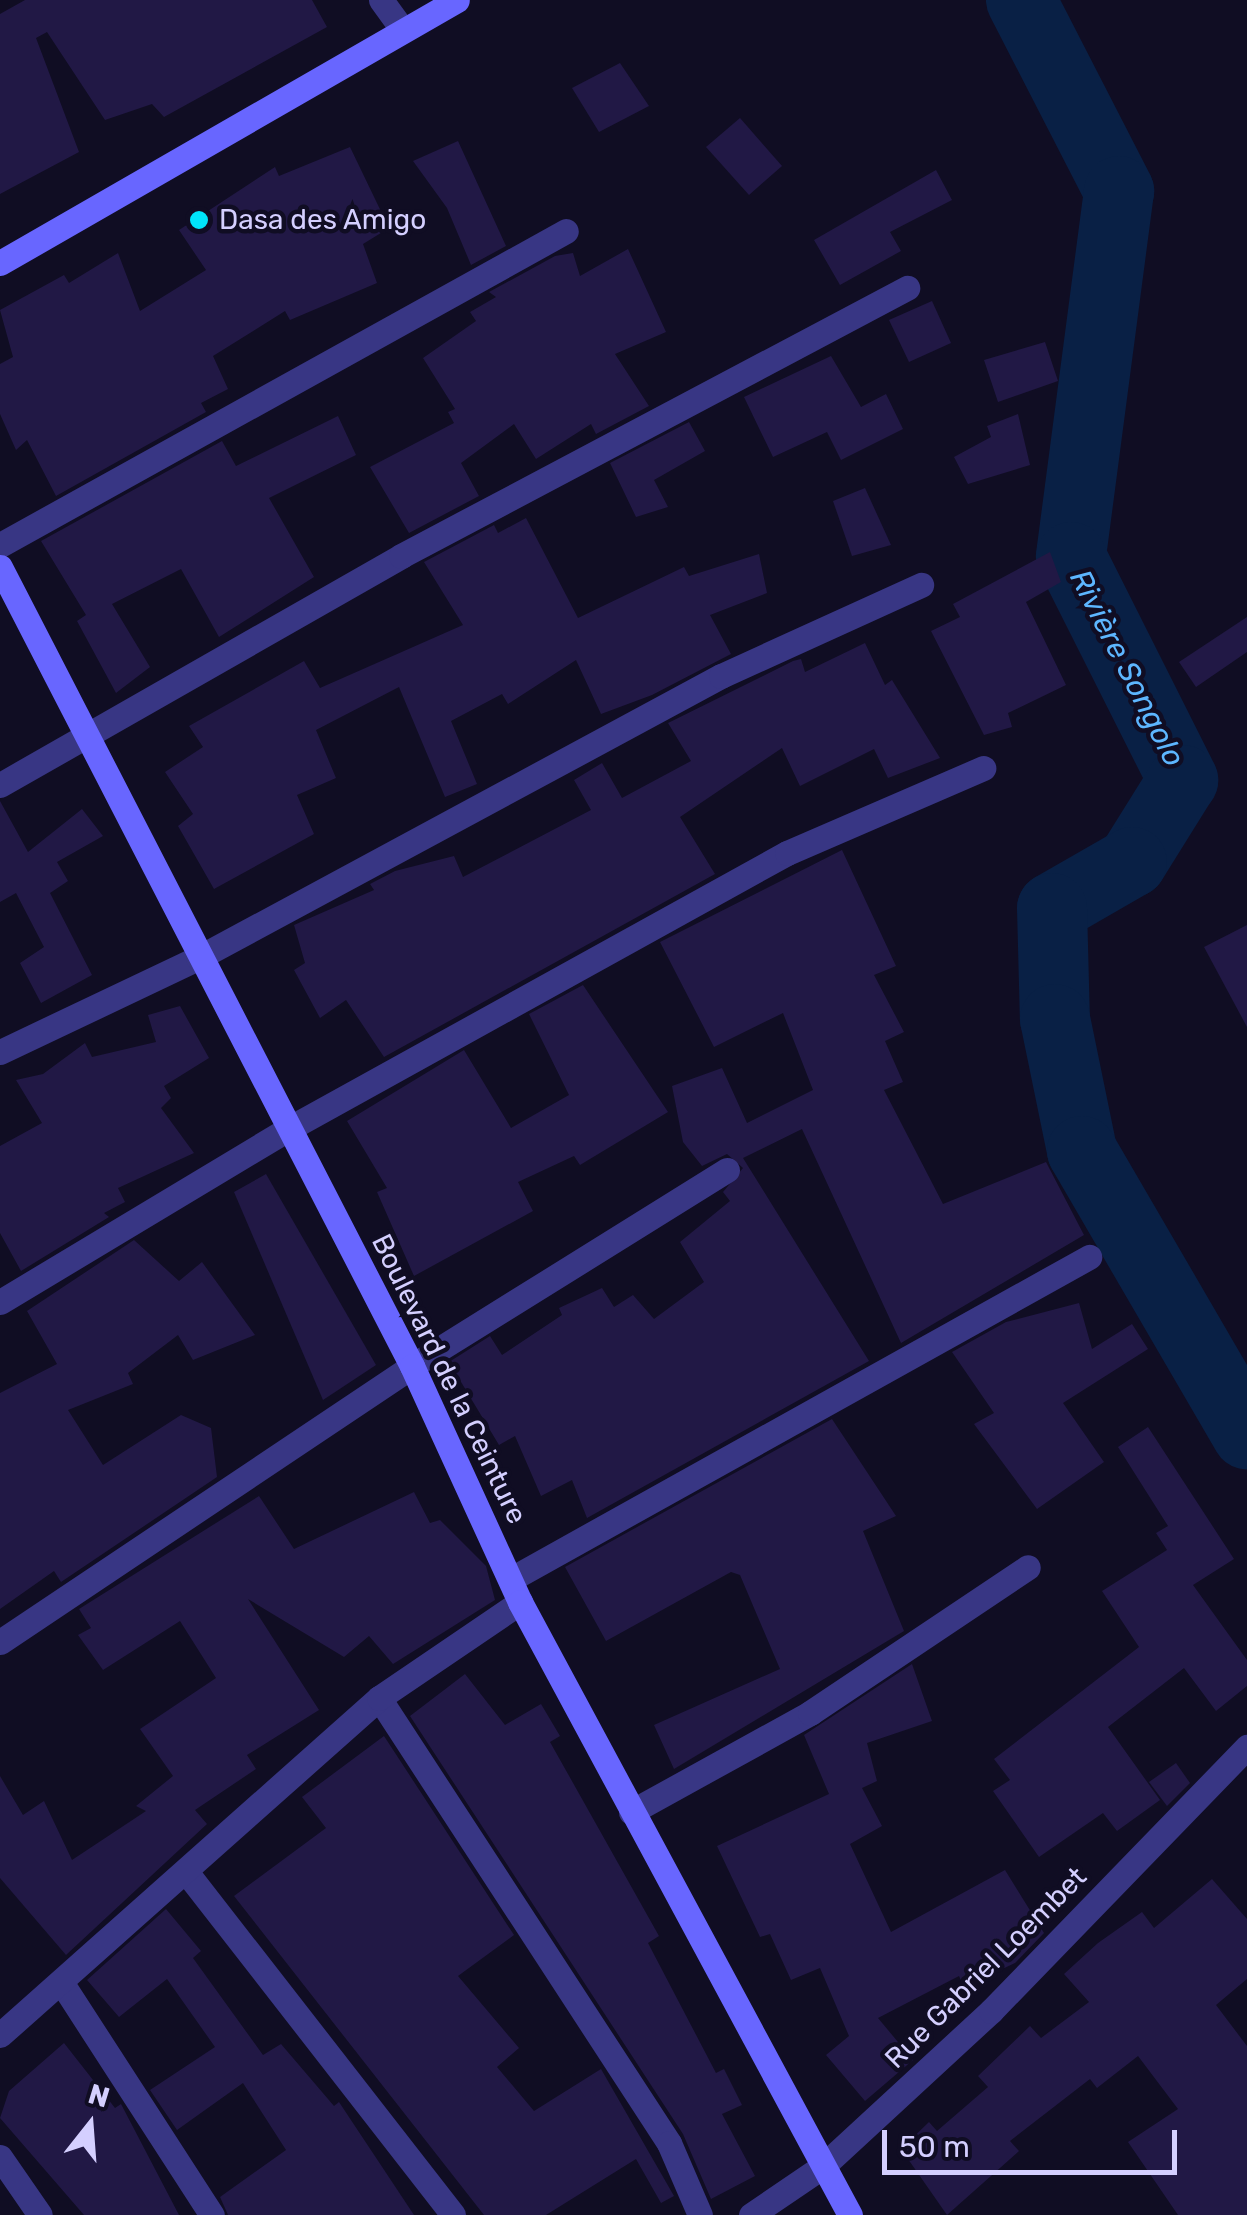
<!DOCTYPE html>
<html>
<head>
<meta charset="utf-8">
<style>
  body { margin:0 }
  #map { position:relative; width:1247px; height:2215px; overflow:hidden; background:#100d23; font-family:Rubik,sans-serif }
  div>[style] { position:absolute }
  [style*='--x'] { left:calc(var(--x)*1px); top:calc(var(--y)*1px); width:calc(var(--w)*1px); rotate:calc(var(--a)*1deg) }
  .river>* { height:70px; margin:-35px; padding:0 35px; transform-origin:35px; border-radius:35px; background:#092045 }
  .building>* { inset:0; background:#211845 }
  .street>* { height:25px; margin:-12.5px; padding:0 12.5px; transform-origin:12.5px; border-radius:12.5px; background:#383684 }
  .secondary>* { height:25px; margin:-12.5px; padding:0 12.5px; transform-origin:12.5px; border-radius:12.5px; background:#6866ff }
  .dots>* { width:28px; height:28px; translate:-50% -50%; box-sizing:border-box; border:5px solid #100d23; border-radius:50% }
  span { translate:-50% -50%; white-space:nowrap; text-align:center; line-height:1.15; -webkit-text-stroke:9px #100d23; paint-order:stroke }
  .poi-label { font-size:28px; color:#d4cfff }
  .left { translate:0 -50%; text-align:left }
  .street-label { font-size:28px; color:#d4cfff }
  .water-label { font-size:30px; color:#5db6ff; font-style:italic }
  .north { position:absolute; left:40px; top:2075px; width:100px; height:100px; -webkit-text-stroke:8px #100d23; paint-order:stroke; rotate:17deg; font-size:28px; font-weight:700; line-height:40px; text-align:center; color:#d4cfff }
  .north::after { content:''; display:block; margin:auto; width:35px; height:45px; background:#d4cfff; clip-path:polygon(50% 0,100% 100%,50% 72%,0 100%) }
  .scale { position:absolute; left:882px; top:2130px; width:295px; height:45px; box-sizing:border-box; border:5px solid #d4cfff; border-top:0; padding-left:12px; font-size:30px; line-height:35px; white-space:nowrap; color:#d4cfff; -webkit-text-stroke:8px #100d23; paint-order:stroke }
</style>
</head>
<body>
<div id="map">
  <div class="river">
    <i style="--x:1021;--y:0;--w:215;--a:62.8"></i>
    <i style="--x:1119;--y:191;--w:369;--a:97.5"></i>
    <i style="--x:1071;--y:557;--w:250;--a:63.3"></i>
    <i style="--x:1183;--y:780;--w:97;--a:121.9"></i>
    <i style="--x:1132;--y:862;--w:92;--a:150.1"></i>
    <i style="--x:1052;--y:908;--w:111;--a:88.5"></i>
    <i style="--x:1055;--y:1019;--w:135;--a:78.4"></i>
    <i style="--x:1082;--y:1151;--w:328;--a:59.8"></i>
  </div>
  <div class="building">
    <i style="clip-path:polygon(25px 0,312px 0,327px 27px,164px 117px,152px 104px,105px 120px,47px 32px,36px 38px,79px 152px,0 194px,0 14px)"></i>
    <i style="clip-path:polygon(620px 63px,649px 106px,599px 132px,572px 88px)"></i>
    <i style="clip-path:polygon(740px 118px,782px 166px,749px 195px,706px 147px)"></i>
    <i style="clip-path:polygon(458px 141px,506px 246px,471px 265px,447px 208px,413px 161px)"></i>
    <i style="clip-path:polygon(350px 147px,389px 228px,363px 244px,377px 283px,290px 320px,285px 311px,213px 356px,228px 389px,201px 403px,206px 412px,56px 496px,27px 440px,16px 450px,0 414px,0 364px,13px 357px,0 310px,64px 275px,69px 283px,118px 253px,140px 311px,206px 270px,179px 230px,275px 167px,279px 176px)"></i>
    <i style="clip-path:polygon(936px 170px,952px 200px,890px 232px,901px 251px,840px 285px,814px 240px)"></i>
    <i style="clip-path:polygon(628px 249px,666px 332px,615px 354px,649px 406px,596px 434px,591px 424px,536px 459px,514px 424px,461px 463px,479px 496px,409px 533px,370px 467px,454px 423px,448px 412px,455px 409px,423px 358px,476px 321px,470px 312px,496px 297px,489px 292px,555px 256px,573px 253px,580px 276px)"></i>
    <i style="clip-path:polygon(932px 301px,951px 343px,909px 362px,889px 320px)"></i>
    <i style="clip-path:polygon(1045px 342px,1058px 381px,998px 402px,984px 360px)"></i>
    <i style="clip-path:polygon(831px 356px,861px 407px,886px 394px,903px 429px,841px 460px,827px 432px,773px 457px,744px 397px)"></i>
    <i style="clip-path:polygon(1018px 414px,1030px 465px,968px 484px,954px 457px,991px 437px,987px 426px)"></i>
    <i style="clip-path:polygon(338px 416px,356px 455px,269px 498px,314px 577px,219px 637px,181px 569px,112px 604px,150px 667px,116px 693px,77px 621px,86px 615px,41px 541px,222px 441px,236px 466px)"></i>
    <i style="clip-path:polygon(689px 422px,705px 451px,654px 480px,668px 507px,636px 517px,610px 463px)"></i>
    <i style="clip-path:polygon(865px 488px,891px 545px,852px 556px,833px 501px)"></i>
    <i style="clip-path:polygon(526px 518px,578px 618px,684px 567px,689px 576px,759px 554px,767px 593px,710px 615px,731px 654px,652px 695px,601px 714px,576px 660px,508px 704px,502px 694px,451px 721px,477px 784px,445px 797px,399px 687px,316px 730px,336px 778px,297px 795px,314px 834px,214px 889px,178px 826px,193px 814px,165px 772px,203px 747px,189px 726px,304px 661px,320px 688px,463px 625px,424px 562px,494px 525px,498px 533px)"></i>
    <i style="clip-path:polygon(1050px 552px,1061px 582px,1026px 602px,1066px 685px,1008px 713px,1012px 727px,984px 735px,931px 631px,960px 617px,953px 604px)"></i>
    <i style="clip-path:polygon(1247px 617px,1247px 652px,1196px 687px,1179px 662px)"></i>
    <i style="clip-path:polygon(865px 643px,885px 685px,892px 680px,940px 758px,888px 778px,874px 749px,800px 786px,782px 748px,680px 817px,715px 874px,384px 1057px,346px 1000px,320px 1018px,294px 970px,305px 963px,294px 925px,374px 890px,370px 884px,395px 871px,454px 856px,463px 877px,591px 810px,574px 780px,602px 763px,622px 798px,691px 761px,668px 723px,793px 661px,801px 659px,805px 672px)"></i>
    <i style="clip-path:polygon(0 801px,28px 852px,82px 809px,103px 836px,57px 862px,68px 881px,50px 893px,92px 975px,41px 1003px,20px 963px,44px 947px,16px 893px,0 902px)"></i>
    <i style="clip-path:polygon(842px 850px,896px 966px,874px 975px,904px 1032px,885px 1041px,903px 1082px,884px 1090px,943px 1204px,1046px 1162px,1084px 1235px,901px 1343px,802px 1129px,743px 1158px,869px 1361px,587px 1518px,572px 1480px,541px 1496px,515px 1436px,499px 1445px,449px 1362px,490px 1336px,502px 1355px,562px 1315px,559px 1308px,602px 1288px,614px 1307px,633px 1295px,654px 1319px,704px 1282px,680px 1242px,730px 1201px,723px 1192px,743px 1168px,727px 1154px,702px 1166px,683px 1142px,672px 1086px,722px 1068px,747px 1123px,813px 1090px,783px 1013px,714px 1047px,660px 942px)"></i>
    <i style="clip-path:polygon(1247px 925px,1247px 1027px,1204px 947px)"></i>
    <i style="clip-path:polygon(583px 985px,668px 1112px,580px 1165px,574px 1156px,518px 1182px,533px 1211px,414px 1276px,377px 1192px,387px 1188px,347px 1121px,464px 1050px,511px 1128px,569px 1095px,529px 1014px)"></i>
    <i style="clip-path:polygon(180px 1006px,209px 1058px,164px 1086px,171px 1098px,161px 1108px,194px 1153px,118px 1188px,125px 1202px,104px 1213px,109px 1217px,21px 1271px,0 1233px,0 1146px,42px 1123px,16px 1080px,43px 1074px,85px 1043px,92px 1057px,156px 1042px,148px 1015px)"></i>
    <i style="clip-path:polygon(266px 1174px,376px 1365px,323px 1400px,234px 1192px)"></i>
    <i style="clip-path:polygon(134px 1240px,179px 1281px,202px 1262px,255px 1335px,193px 1360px,178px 1335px,128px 1373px,133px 1384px,68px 1410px,103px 1465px,181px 1415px,211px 1428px,217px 1477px,61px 1582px,54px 1571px,0 1609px,0 1393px,57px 1364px,27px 1311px)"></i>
    <i style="clip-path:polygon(1079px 1303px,1092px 1349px,1132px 1324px,1148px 1349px,1063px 1403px,1104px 1462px,1037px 1509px,974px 1424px,994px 1413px,952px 1352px,1006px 1322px)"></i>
    <i style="clip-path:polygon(832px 1419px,896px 1516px,863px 1531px,904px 1631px,674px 1769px,654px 1725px,780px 1669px,740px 1575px,731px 1572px,606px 1641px,565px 1567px)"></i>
    <i style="clip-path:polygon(1148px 1427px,1234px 1559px,1193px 1585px,1247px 1660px,1247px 1686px,1216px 1711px,1184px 1668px,1108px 1727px,1160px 1800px,1117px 1831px,1103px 1813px,1039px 1857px,993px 1791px,1010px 1780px,994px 1759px,1139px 1647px,1102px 1591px,1167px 1550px,1156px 1533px,1168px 1526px,1118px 1447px)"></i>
    <i style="clip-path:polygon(414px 1492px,430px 1523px,440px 1520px,486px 1566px,495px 1600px,393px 1664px,369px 1636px,344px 1657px,248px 1599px,319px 1710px,247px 1755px,256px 1769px,195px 1810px,207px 1824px,66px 1955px,0 1878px,0 1776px,23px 1815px,44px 1801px,72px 1860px,146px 1811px,136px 1806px,173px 1776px,140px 1729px,216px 1678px,180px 1621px,103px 1670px,78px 1635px,91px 1628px,79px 1609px,259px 1496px,294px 1549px)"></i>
    <i style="clip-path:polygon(912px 1664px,932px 1721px,867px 1743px,877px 1781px,862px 1788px,882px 1826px,850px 1844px,891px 1932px,1005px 1870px,1044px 1933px,1015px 1963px,964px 1987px,959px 1976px,878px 2018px,913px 2060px,865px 2101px,826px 2055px,849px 2036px,820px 1968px,791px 1980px,770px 1934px,760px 1937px,717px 1846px,829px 1794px,804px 1735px)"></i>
    <i style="clip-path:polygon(465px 1674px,505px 1725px,541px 1704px,560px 1736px,550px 1742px,659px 1936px,648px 1943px,716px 2073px,724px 2069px,742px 2105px,722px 2114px,755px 2176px,711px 2199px,683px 2134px,410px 1716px)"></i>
    <i style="clip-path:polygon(384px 1736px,514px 1935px,458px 1976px,519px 2048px,497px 2067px,534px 2111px,601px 2069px,674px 2196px,661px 2203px,636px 2159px,546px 2215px,484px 2215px,234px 1896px,326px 1828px,302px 1797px)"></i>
    <i style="clip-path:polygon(1176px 1763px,1190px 1783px,1167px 1806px,1149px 1782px)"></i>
    <i style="clip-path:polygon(1212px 1879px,1247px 1919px,1247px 1979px,1216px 2005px,1247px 2046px,1247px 2215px,1178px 2215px,1128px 2142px,1178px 2109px,1138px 2056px,1097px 2088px,1090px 2079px,1010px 2141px,1019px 2151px,947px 2215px,901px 2149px,929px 2122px,937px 2131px,988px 2087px,978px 2076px,1030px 2026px,1041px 2038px,1089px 2002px,1064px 1974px,1098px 1943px,1142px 1912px,1154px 1928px)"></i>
    <i style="clip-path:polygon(166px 1909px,201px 1951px,193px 1958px,263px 2055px,281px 2044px,334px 2106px,339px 2102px,414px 2215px,228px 2215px,220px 2197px,286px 2150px,243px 2083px,177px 2130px,150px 2090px,215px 2047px,167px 1979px,119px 2017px,87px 1980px)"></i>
    <i style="clip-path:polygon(64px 2043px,115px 2108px,121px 2104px,179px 2215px,84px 2215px,0 2118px,9px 2091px)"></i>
  </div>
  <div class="street">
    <i style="--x:381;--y:0;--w:37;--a:54"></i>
    <i style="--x:0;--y:545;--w:647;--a:-29.02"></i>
    <i style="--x:0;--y:785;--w:462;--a:-29.7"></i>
    <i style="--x:401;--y:556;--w:573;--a:-27.91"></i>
    <i style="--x:0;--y:1052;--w:219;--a:-25.4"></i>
    <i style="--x:198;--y:958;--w:594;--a:-28.33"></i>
    <i style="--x:721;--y:676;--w:220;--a:-24.5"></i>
    <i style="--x:0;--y:1302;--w:338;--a:-31"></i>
    <i style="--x:290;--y:1128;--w:568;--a:-28.96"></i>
    <i style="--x:787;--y:853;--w:214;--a:-23.4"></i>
    <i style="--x:511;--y:1579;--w:662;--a:-29.12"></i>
    <i style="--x:0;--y:1642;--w:496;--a:-33.8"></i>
    <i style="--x:412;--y:1366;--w:371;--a:-31.9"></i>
    <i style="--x:379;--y:1698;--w:531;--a:56.91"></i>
    <i style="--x:669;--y:2143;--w:78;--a:66.7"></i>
    <i style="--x:631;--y:1812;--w:205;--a:-28.9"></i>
    <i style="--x:810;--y:1713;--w:262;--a:-33.8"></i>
    <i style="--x:187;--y:1873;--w:433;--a:52.1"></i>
    <i style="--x:63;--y:1985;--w:274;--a:57.1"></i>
    <i style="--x:0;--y:2035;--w:507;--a:-41.64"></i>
    <i style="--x:379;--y:1698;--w:171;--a:-34.2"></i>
    <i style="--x:0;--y:2157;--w:70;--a:55.4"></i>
    <i style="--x:751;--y:2215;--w:87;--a:-34.2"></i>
    <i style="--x:823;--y:2166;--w:229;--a:-42.7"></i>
    <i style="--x:991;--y:2011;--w:368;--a:-45.9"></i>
  </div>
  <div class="secondary">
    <i style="--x:0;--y:263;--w:527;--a:-29.92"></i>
    <i style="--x:0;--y:567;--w:899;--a:62.72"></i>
    <i style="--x:412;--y:1366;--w:260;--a:65.4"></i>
    <i style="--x:520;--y:1602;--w:696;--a:61.7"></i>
  </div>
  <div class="dots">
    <i style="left:199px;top:220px;background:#00e4fa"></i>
  </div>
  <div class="poi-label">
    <span class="left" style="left:219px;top:220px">Dasa des Amigo</span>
  </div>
  <div class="street-label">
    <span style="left:449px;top:1379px;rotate:64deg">Boulevard de la Ceinture</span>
    <span style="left:986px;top:1968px;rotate:-45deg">Rue Gabriel Loembet</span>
  </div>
  <div class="water-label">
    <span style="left:1127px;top:668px;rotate:63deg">Rivière Songolo</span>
  </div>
  <div class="north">N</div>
  <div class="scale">50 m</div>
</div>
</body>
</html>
